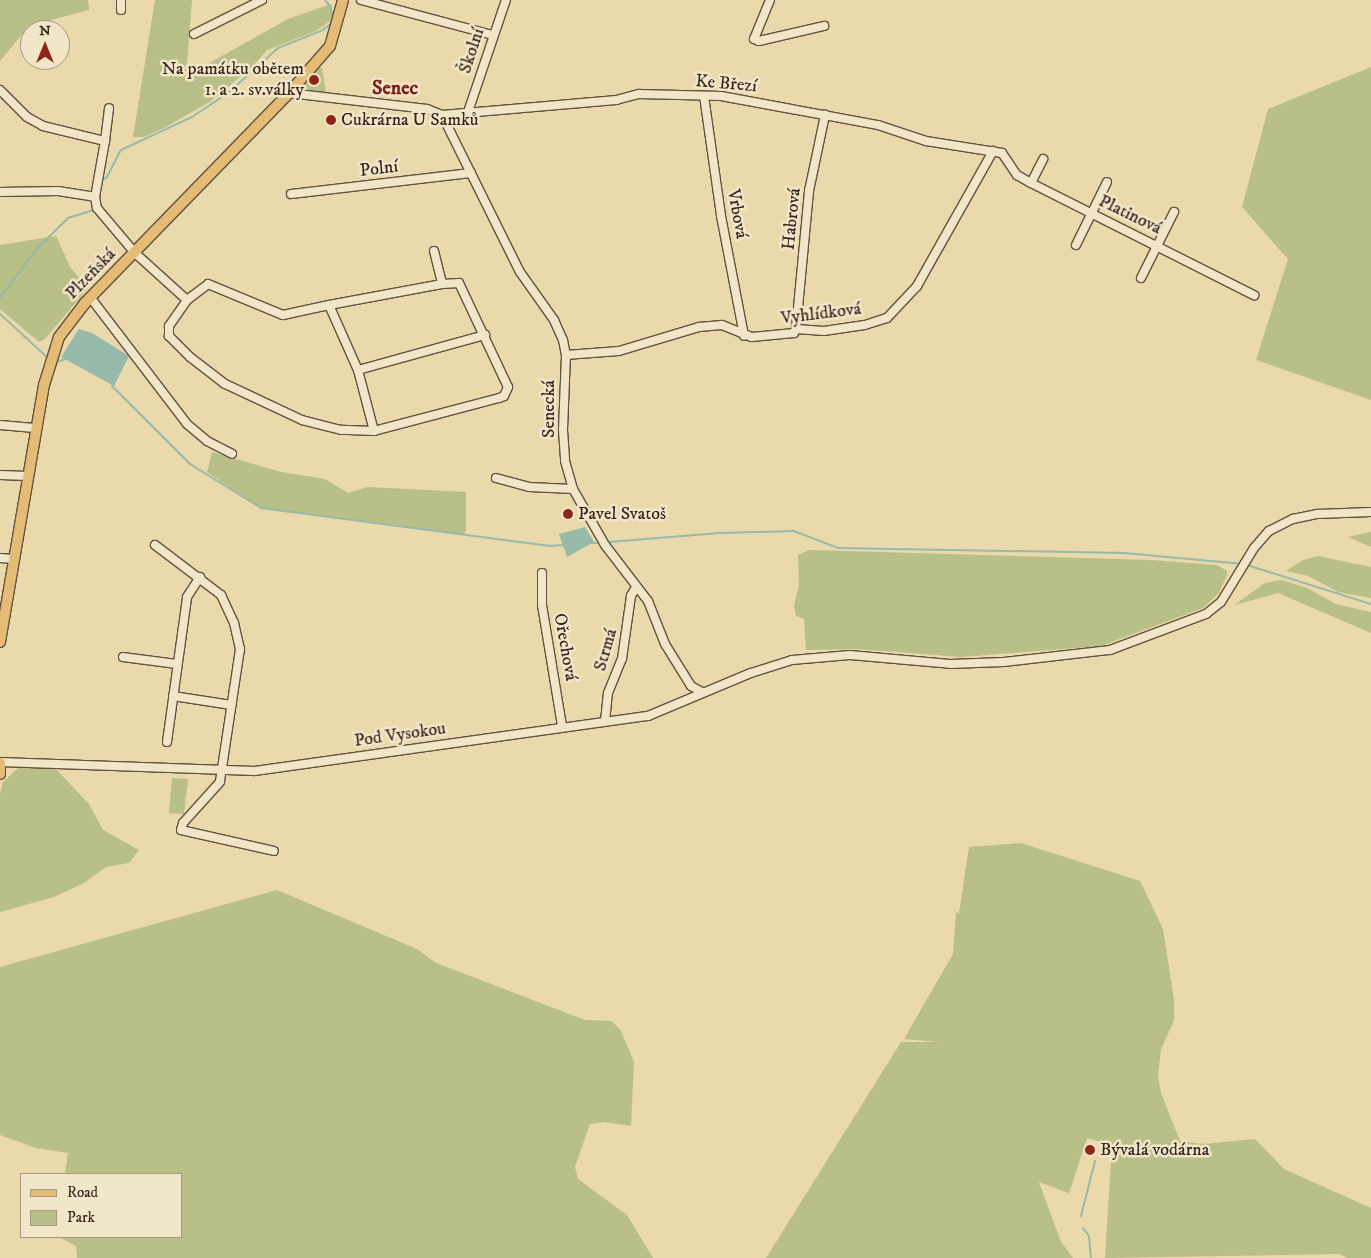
<!DOCTYPE html>
<html>
<head>
<meta charset="utf-8">
<style>
  body { margin:0 }
  #map { position:relative; width:1371px; height:1258px; overflow:hidden; background:#e9d9ab; font-family:"IM FELL DW Pica",serif }
  div>[style] { position:absolute }
  [style*='--x'] { left:calc(var(--x)*1px); top:calc(var(--y)*1px); width:calc(var(--w)*1px); rotate:calc(var(--a)*1deg) }
  .green>* { inset:0; background:#b8bf87 }
  .water>* { inset:0; background:#97baaa }
  .stream>* { height:2px; margin:-1px; padding:0 1px; transform-origin:1px; border-radius:1px; background:#97baaa }
  .roads { filter:drop-shadow(1px 0 #625140) drop-shadow(-1px 0 #625140) drop-shadow(0 1px #625140) drop-shadow(0 -1px #625140) }
  .minor>* { height:8px; margin:-4px; padding:0 4px; transform-origin:4px; border-radius:4px; background:#f1e6c8 }
  .major>* { height:10px; margin:-5px; padding:0 5px; transform-origin:5px; border-radius:5px; background:#e4bc76 }
  .dots>* { width:14px; height:14px; translate:-50% -50%; box-sizing:border-box; border:2px solid #f1e6c8; border-radius:50% }
  span { translate:-50% -50%; white-space:nowrap; text-align:center; line-height:1.15; -webkit-text-stroke:5px #f1e6c8; paint-order:stroke }
  .street-label { font-size:18px; color:#35241d }
  .poi-label { font-size:18px; color:#35241d }
  .right { translate:-100% -50%; text-align:right }
  .left { translate:0 -50%; text-align:left }
  .quarter-label { font-size:20px; color:#7a1f14; font-weight:700 }
  .legend { position:absolute; left:20px; top:1173px; width:162px; height:65px; box-sizing:border-box; background:#f1e6c8; border:1px solid #a69884; margin:0; padding:6px 9px; list-style:none; font-size:15px; color:#35241d }
  .legend li { display:flex; align-items:center; gap:10px; height:25px }
  .legend b { width:25px; border:1px solid #a69884 }
  .north { position:absolute; left:20px; top:20px; width:50px; height:50px; box-sizing:border-box; background:#f1e6c8; border:1px solid #a69884; border-radius:50%; rotate:0deg; font-size:14px; font-weight:700; line-height:20px; text-align:center; color:#35241d }
  .north::after { content:''; display:block; margin:auto; width:18px; height:22px; background:#8f2418; clip-path:polygon(50% 0,100% 100%,50% 72%,0 100%) }
</style>
</head>
<body>
<div id="map">
  <div class="green">
    <i style="clip-path:polygon(0 0,88px 0,89px 10px,29px 26px,0 61px)"></i>
    <i style="clip-path:polygon(155px 0,192px 0,186px 76px,288px 19px,331px 4px,333px 19px,316px 31px,267px 50px,252px 67px,211px 101px,166px 127px,144px 137px,133px 137px)"></i>
    <i style="clip-path:polygon(315px 67px,322px 68px,326px 93px,306px 89px,304px 82px)"></i>
    <i style="clip-path:polygon(1371px 67px,1371px 400px,1256px 360px,1288px 259px,1242px 207px,1268px 109px)"></i>
    <i style="clip-path:polygon(56px 236px,70px 267px,88px 288px,45px 339px,39px 342px,0 309px,0 245px)"></i>
    <i style="clip-path:polygon(212px 452px,281px 472px,325px 479px,348px 493px,368px 487px,466px 492px,466px 529px,464px 535px,260px 508px,207px 472px)"></i>
    <i style="clip-path:polygon(1371px 532px,1371px 547px,1348px 537px)"></i>
    <i style="clip-path:polygon(809px 550px,1151px 560px,1217px 565px,1227px 571px,1227px 575px,1219px 593px,1203px 608px,1101px 646px,961px 657px,856px 649px,806px 650px,804px 619px,796px 616px,794px 605px,799px 585px,798px 555px)"></i>
    <i style="clip-path:polygon(1318px 556px,1371px 567px,1371px 598px,1338px 592px,1308px 576px,1286px 571px,1303px 560px)"></i>
    <i style="clip-path:polygon(1281px 580px,1307px 588px,1336px 604px,1371px 612px,1371px 633px,1278px 593px,1234px 605px,1265px 583px)"></i>
    <i style="clip-path:polygon(20px 766px,55px 768px,89px 804px,103px 830px,139px 850px,129px 863px,106px 867px,84px 883px,54px 897px,0 912px,0 794px,3px 782px)"></i>
    <i style="clip-path:polygon(172px 778px,188px 779px,184px 814px,169px 813px)"></i>
    <i style="clip-path:polygon(1021px 843px,1140px 881px,1163px 929px,1174px 1000px,1174px 1021px,1161px 1049px,1158px 1076px,1161px 1093px,1180px 1141px,1203px 1144px,1255px 1139px,1284px 1169px,1371px 1208px,1371px 1258px,1348px 1258px,1339px 1254px,1105px 1258px,1112px 1145px,1087px 1138px,1069px 1193px,1039px 1182px,1061px 1242px,1073px 1258px,766px 1258px,901px 1042px,937px 1042px,904px 1039px,953px 954px,956px 912px,959px 913px,969px 847px)"></i>
    <i style="clip-path:polygon(277px 890px,417px 949px,436px 963px,585px 1020px,612px 1021px,621px 1031px,634px 1062px,631px 1126px,604px 1122px,590px 1124px,575px 1167px,578px 1179px,627px 1215px,653px 1258px,77px 1258px,76px 1246px,59px 1237px,181px 1237px,181px 1174px,65px 1174px,68px 1153px,36px 1148px,0 1135px,0 967px)"></i>
  </div>
  <div class="water">
    <i style="clip-path:polygon(79px 329px,92px 333px,129px 356px,114px 386px,61px 357px)"></i>
    <i style="clip-path:polygon(585px 527px,594px 542px,567px 557px,559px 534px)"></i>
  </div>
  <div class="stream">
    <i style="--x:101;--y:181;--w:7;--a:-34"></i>
    <i style="--x:107;--y:177;--w:30;--a:-63"></i>
    <i style="--x:121;--y:150;--w:78;--a:-24.9"></i>
    <i style="--x:192;--y:117;--w:43;--a:-33.7"></i>
    <i style="--x:228;--y:93;--w:67;--a:-42"></i>
    <i style="--x:278;--y:48;--w:48;--a:-21.8"></i>
    <i style="--x:323;--y:30;--w:13;--a:-39"></i>
    <i style="--x:333;--y:22;--w:15;--a:-98"></i>
    <i style="--x:331;--y:7;--w:9;--a:-131"></i>
    <i style="--x:0;--y:298;--w:59;--a:-53.3"></i>
    <i style="--x:35;--y:251;--w:47;--a:-45"></i>
    <i style="--x:68;--y:218;--w:28;--a:-17"></i>
    <i style="--x:0;--y:314;--w:67;--a:42.6"></i>
    <i style="--x:56;--y:362;--w:10;--a:-17"></i>
    <i style="--x:112;--y:386;--w:110;--a:45"></i>
    <i style="--x:190;--y:464;--w:84;--a:31.8"></i>
    <i style="--x:261;--y:508;--w:290;--a:7.5"></i>
    <i style="--x:548;--y:546;--w:17;--a:-3"></i>
    <i style="--x:609;--y:542;--w:111;--a:-4.6"></i>
    <i style="--x:720;--y:533;--w:74;--a:-1.5"></i>
    <i style="--x:794;--y:531;--w:47;--a:21.1"></i>
    <i style="--x:838;--y:548;--w:286;--a:1"></i>
    <i style="--x:1124;--y:553;--w:120;--a:5.3"></i>
    <i style="--x:589;--y:543;--w:8;--a:0"></i>
    <i style="--x:1247;--y:565;--w:130;--a:17.5"></i>
    <i style="--x:1081;--y:1216;--w:57;--a:-75.7"></i>
    <i style="--x:1083;--y:1228;--w:10;--a:53"></i>
    <i style="--x:1089;--y:1236;--w:22;--a:85"></i>
  </div>
  <div class="roads">
    <div class="minor">
      <i style="--x:361;--y:0;--w:137;--a:14.9"></i>
      <i style="--x:770;--y:0;--w:42;--a:112.3"></i>
      <i style="--x:754;--y:39;--w:5;--a:22"></i>
      <i style="--x:759;--y:41;--w:67;--a:-13"></i>
      <i style="--x:121;--y:10;--w:10;--a:-90"></i>
      <i style="--x:194;--y:34;--w:76;--a:-26.6"></i>
      <i style="--x:0;--y:90;--w:38;--a:45"></i>
      <i style="--x:27;--y:117;--w:18;--a:29"></i>
      <i style="--x:43;--y:126;--w:64;--a:13.6"></i>
      <i style="--x:105;--y:141;--w:57;--a:100.1"></i>
      <i style="--x:95;--y:197;--w:11;--a:80"></i>
      <i style="--x:97;--y:208;--w:59;--a:49.8"></i>
      <i style="--x:135;--y:253;--w:70;--a:42.1"></i>
      <i style="--x:289;--y:93;--w:139;--a:6.6"></i>
      <i style="--x:427;--y:109;--w:16;--a:22"></i>
      <i style="--x:442;--y:115;--w:175;--a:-4.9"></i>
      <i style="--x:616;--y:100;--w:24;--a:-15"></i>
      <i style="--x:639;--y:94;--w:82;--a:1.4"></i>
      <i style="--x:721;--y:96;--w:160;--a:10.5"></i>
      <i style="--x:878;--y:125;--w:51;--a:18.4"></i>
      <i style="--x:926;--y:141;--w:77;--a:9"></i>
      <i style="--x:1002;--y:153;--w:27;--a:56"></i>
      <i style="--x:1017;--y:175;--w:16;--a:30"></i>
      <i style="--x:1031;--y:183;--w:250;--a:26.7"></i>
      <i style="--x:704;--y:96;--w:121;--a:81.9"></i>
      <i style="--x:721;--y:216;--w:122;--a:79.1"></i>
      <i style="--x:468;--y:112;--w:118;--a:-71.3"></i>
      <i style="--x:442;--y:115;--w:175;--a:63.6"></i>
      <i style="--x:520;--y:272;--w:59;--a:54.7"></i>
      <i style="--x:554;--y:320;--w:22;--a:66"></i>
      <i style="--x:563;--y:340;--w:15;--a:79"></i>
      <i style="--x:566;--y:355;--w:75;--a:92.3"></i>
      <i style="--x:563;--y:430;--w:31;--a:86"></i>
      <i style="--x:565;--y:461;--w:29;--a:74"></i>
      <i style="--x:573;--y:489;--w:64;--a:60.3"></i>
      <i style="--x:605;--y:545;--w:71;--a:52.5"></i>
      <i style="--x:648;--y:601;--w:46;--a:68.4"></i>
      <i style="--x:665;--y:644;--w:49;--a:58.2"></i>
      <i style="--x:691;--y:686;--w:13;--a:29"></i>
      <i style="--x:105;--y:141;--w:33;--a:-83"></i>
      <i style="--x:1031;--y:183;--w:27;--a:-63"></i>
      <i style="--x:0;--y:192;--w:58;--a:-1"></i>
      <i style="--x:58;--y:191;--w:37;--a:9"></i>
      <i style="--x:291;--y:194;--w:181;--a:-6.7"></i>
      <i style="--x:1076;--y:245;--w:70;--a:-63.8"></i>
      <i style="--x:434;--y:251;--w:34;--a:76"></i>
      <i style="--x:1141;--y:278;--w:74;--a:-63.4"></i>
      <i style="--x:208;--y:284;--w:81;--a:22.5"></i>
      <i style="--x:283;--y:315;--w:47;--a:-12.3"></i>
      <i style="--x:329;--y:305;--w:71;--a:66"></i>
      <i style="--x:358;--y:370;--w:63;--a:75.3"></i>
      <i style="--x:374;--y:431;--w:33;--a:-178"></i>
      <i style="--x:341;--y:430;--w:40;--a:-165.6"></i>
      <i style="--x:302;--y:420;--w:85;--a:-154.9"></i>
      <i style="--x:225;--y:384;--w:44;--a:-142.4"></i>
      <i style="--x:190;--y:357;--w:30;--a:-135"></i>
      <i style="--x:169;--y:336;--w:10;--a:-90"></i>
      <i style="--x:169;--y:326;--w:32;--a:-55"></i>
      <i style="--x:187;--y:300;--w:26;--a:-37"></i>
      <i style="--x:90;--y:297;--w:160;--a:52.6"></i>
      <i style="--x:187;--y:424;--w:26;--a:40"></i>
      <i style="--x:207;--y:441;--w:28;--a:27"></i>
      <i style="--x:329;--y:305;--w:115;--a:-10.5"></i>
      <i style="--x:442;--y:284;--w:17;--a:-3"></i>
      <i style="--x:459;--y:283;--w:115;--a:64.8"></i>
      <i style="--x:508;--y:387;--w:10;--a:114"></i>
      <i style="--x:504;--y:396;--w:5;--a:158"></i>
      <i style="--x:499;--y:398;--w:129;--a:165.2"></i>
      <i style="--x:796;--y:329;--w:139;--a:-84.6"></i>
      <i style="--x:809;--y:191;--w:78;--a:-78.1"></i>
      <i style="--x:566;--y:355;--w:53;--a:-4.3"></i>
      <i style="--x:619;--y:351;--w:84;--a:-16.7"></i>
      <i style="--x:699;--y:327;--w:23;--a:-5"></i>
      <i style="--x:722;--y:325;--w:32;--a:22"></i>
      <i style="--x:752;--y:337;--w:42;--a:-5.4"></i>
      <i style="--x:794;--y:333;--w:4;--a:-63"></i>
      <i style="--x:796;--y:329;--w:28;--a:4"></i>
      <i style="--x:824;--y:331;--w:41;--a:-8.3"></i>
      <i style="--x:865;--y:325;--w:23;--a:-18"></i>
      <i style="--x:887;--y:318;--w:44;--a:-46.8"></i>
      <i style="--x:917;--y:286;--w:155;--a:-60.6"></i>
      <i style="--x:358;--y:370;--w:132;--a:-15.4"></i>
      <i style="--x:0;--y:425;--w:37;--a:5"></i>
      <i style="--x:0;--y:475;--w:28;--a:2"></i>
      <i style="--x:496;--y:478;--w:34;--a:15"></i>
      <i style="--x:529;--y:487;--w:44;--a:2.6"></i>
      <i style="--x:155;--y:545;--w:83;--a:37.1"></i>
      <i style="--x:221;--y:595;--w:31;--a:65"></i>
      <i style="--x:234;--y:623;--w:27;--a:77"></i>
      <i style="--x:240;--y:649;--w:134;--a:98.6"></i>
      <i style="--x:220;--y:782;--w:55;--a:132.1"></i>
      <i style="--x:183;--y:823;--w:7;--a:106"></i>
      <i style="--x:181;--y:830;--w:95;--a:12.7"></i>
      <i style="--x:0;--y:558;--w:14;--a:4"></i>
      <i style="--x:542;--y:573;--w:32;--a:90"></i>
      <i style="--x:542;--y:605;--w:123;--a:80.6"></i>
      <i style="--x:123;--y:657;--w:54;--a:7.4"></i>
      <i style="--x:173;--y:696;--w:59;--a:8.8"></i>
      <i style="--x:605;--y:721;--w:28;--a:-84"></i>
      <i style="--x:608;--y:693;--w:37;--a:-68"></i>
      <i style="--x:622;--y:659;--w:64;--a:-81.9"></i>
      <i style="--x:631;--y:596;--w:10;--a:-61"></i>
      <i style="--x:167;--y:742;--w:146;--a:-82.1"></i>
      <i style="--x:187;--y:597;--w:24;--a:-57"></i>
      <i style="--x:0;--y:762;--w:255;--a:2"></i>
      <i style="--x:255;--y:771;--w:397;--a:-8"></i>
      <i style="--x:648;--y:716;--w:112;--a:-22.7"></i>
      <i style="--x:751;--y:673;--w:43;--a:-17.6"></i>
      <i style="--x:792;--y:660;--w:58;--a:-4.9"></i>
      <i style="--x:850;--y:655;--w:100;--a:5.1"></i>
      <i style="--x:950;--y:664;--w:54;--a:-2.1"></i>
      <i style="--x:1004;--y:662;--w:107;--a:-6.5"></i>
      <i style="--x:1110;--y:650;--w:103;--a:-20.6"></i>
      <i style="--x:1206;--y:614;--w:19;--a:-39"></i>
      <i style="--x:1221;--y:602;--w:63;--a:-58.6"></i>
      <i style="--x:1254;--y:548;--w:23;--a:-49"></i>
      <i style="--x:1269;--y:531;--w:27;--a:-27"></i>
      <i style="--x:1293;--y:519;--w:25;--a:-12"></i>
      <i style="--x:1317;--y:514;--w:54;--a:-2.1"></i>
    </div>
    <div class="major">
      <i style="--x:0;--y:642;--w:261;--a:-80.3"></i>
      <i style="--x:44;--y:385;--w:50;--a:-72.6"></i>
      <i style="--x:59;--y:337;--w:43;--a:-52.6"></i>
      <i style="--x:85;--y:303;--w:293;--a:-45.8"></i>
      <i style="--x:289;--y:93;--w:62;--a:-48.9"></i>
      <i style="--x:330;--y:46;--w:48;--a:-74.2"></i>
      <i style="--x:0;--y:763;--w:11;--a:90"></i>
    </div>
  </div>
  <div class="dots">
    <i style="left:314px;top:80px;background:#8f2418"></i>
    <i style="left:331px;top:120px;background:#8f2418"></i>
    <i style="left:568px;top:514px;background:#8f2418"></i>
    <i style="left:1090px;top:1150px;background:#8f2418"></i>
  </div>
  <div class="street-label">
    <span style="left:472px;top:51px;rotate:-72deg">Školní</span>
    <span style="left:726px;top:84px;rotate:5deg">Ke Březí</span>
    <span style="left:379px;top:169px;rotate:-7deg">Polní</span>
    <span style="left:737px;top:214px;rotate:80deg">Vrbová</span>
    <span style="left:1130px;top:215px;rotate:26deg">Platinová</span>
    <span style="left:792px;top:219px;rotate:-84deg">Habrová</span>
    <span style="left:91px;top:274px;rotate:-46deg">Plzeňská</span>
    <span style="left:821px;top:314px;rotate:-7deg">Vyhlídková</span>
    <span style="left:549px;top:409px;rotate:-90deg">Senecká</span>
    <span style="left:565px;top:647px;rotate:80deg">Ořechová</span>
    <span style="left:606px;top:650px;rotate:-74deg">Strmá</span>
    <span style="left:400px;top:735px;rotate:-8deg">Pod Vysokou</span>
  </div>
  <div class="poi-label">
    <span class="right" style="left:304px;top:80px">Na památku obětem<br>1. a 2. sv.války</span>
    <span class="left" style="left:341px;top:120px">Cukrárna U Samků</span>
    <span class="left" style="left:578px;top:514px">Pavel Svatoš</span>
    <span class="left" style="left:1100px;top:1150px">Bývalá vodárna</span>
  </div>
  <div class="quarter-label">
    <span style="left:395px;top:88px">Senec</span>
  </div>
  <ul class="legend">
  <li><b style="height:6px;background:#e4bc76"></b>Road</li>
  <li><b style="height:14px;background:#b8bf87"></b>Park</li>
  </ul>
  <div class="north">N</div>
</div>
</body>
</html>
